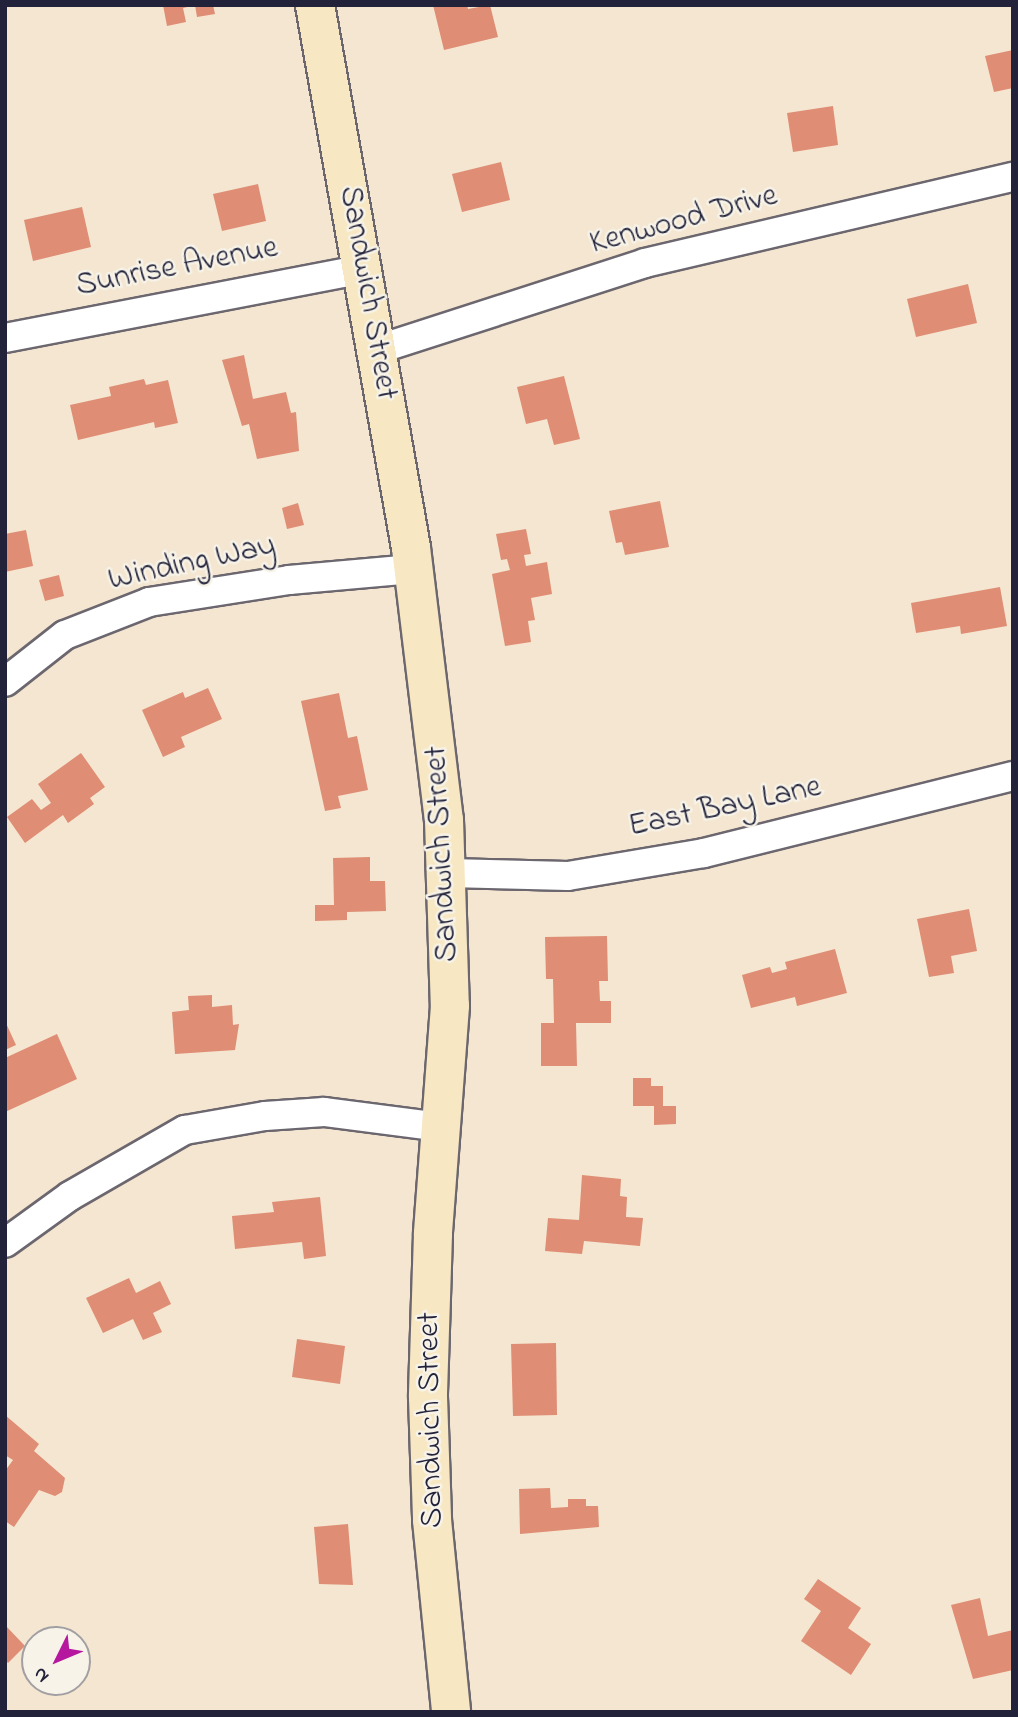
<!DOCTYPE html>
<html>
<head>
<meta charset="utf-8">
<style>
  body { margin:0 }
  #map { position:relative; width:1018px; height:1717px; overflow:hidden; background:#f4e6d0; font-family:"Indie Flower",sans-serif }
  div>[style] { position:absolute }
  [style*='--x'] { left:calc(var(--x)*1px); top:calc(var(--y)*1px); width:calc(var(--w)*1px); rotate:calc(var(--a)*1deg) }
  .building>* { inset:0; background:#df8d74 }
  .roads { filter:drop-shadow(2px 0 #6c676f) drop-shadow(-2px 0 #6c676f) drop-shadow(0 2px #6c676f) drop-shadow(0 -2px #6c676f) }
  .street>* { height:28px; margin:-14px; padding:0 14px; transform-origin:14px; border-radius:14px; background:#fff }
  .secondary>* { height:38px; margin:-19px; padding:0 19px; transform-origin:19px; border-radius:19px; background:#f7e8c3 }
  span { translate:-50% -50%; white-space:nowrap; text-align:center; line-height:1.15; -webkit-text-stroke:5px #f7f3e8; paint-order:stroke }
  .street-label { font-size:32px; color:#22223b }
  .frame { position:absolute; inset:0; border:7px solid #22223b; pointer-events:none }
  .north { position:absolute; left:21px; top:1626px; width:70px; height:70px; box-sizing:border-box; background:#f7f3e8; border:2px solid #a29fa3; border-radius:50%; rotate:227deg; font-size:19px; font-weight:700; line-height:28px; text-align:center; color:#22223b }
  .north::after { content:''; display:block; margin:auto; width:24px; height:32px; background:#b5179e; clip-path:polygon(50% 0,100% 100%,50% 72%,0 100%) }
</style>
</head>
<body>
<div id="map">
  <div class="building">
    <i style="clip-path:polygon(163px 5px,192px 5px,192px 6px,183px 8px,186px 22px,167px 26px)"></i>
    <i style="clip-path:polygon(195px 5px,213px 5px,215px 14px,197px 17px)"></i>
    <i style="clip-path:polygon(433px 5px,467px 5px,468px 9px,490px 5px,498px 37px,444px 50px)"></i>
    <i style="clip-path:polygon(1013px 50px,1013px 88px,994px 92px,985px 56px)"></i>
    <i style="clip-path:polygon(833px 106px,838px 145px,793px 152px,787px 113px)"></i>
    <i style="clip-path:polygon(501px 162px,510px 200px,462px 212px,452px 174px)"></i>
    <i style="clip-path:polygon(258px 184px,266px 221px,222px 231px,213px 194px)"></i>
    <i style="clip-path:polygon(82px 207px,91px 247px,33px 261px,24px 220px)"></i>
    <i style="clip-path:polygon(968px 284px,977px 323px,916px 337px,907px 299px)"></i>
    <i style="clip-path:polygon(244px 355px,253px 399px,286px 392px,291px 413px,296px 412px,299px 451px,257px 459px,249px 424px,242px 426px,222px 360px)"></i>
    <i style="clip-path:polygon(564px 376px,580px 439px,554px 445px,547px 419px,526px 424px,517px 387px)"></i>
    <i style="clip-path:polygon(144px 379px,146px 385px,168px 380px,178px 423px,155px 428px,154px 422px,78px 440px,70px 405px,111px 396px,109px 387px)"></i>
    <i style="clip-path:polygon(660px 501px,669px 547px,625px 555px,622px 542px,616px 543px,609px 511px)"></i>
    <i style="clip-path:polygon(298px 503px,304px 525px,287px 529px,282px 508px)"></i>
    <i style="clip-path:polygon(526px 529px,531px 554px,524px 555px,526px 566px,547px 562px,552px 594px,531px 598px,535px 620px,528px 621px,531px 642px,505px 646px,492px 574px,510px 570px,507px 559px,501px 560px,496px 534px)"></i>
    <i style="clip-path:polygon(26px 530px,33px 566px,5px 572px,5px 534px)"></i>
    <i style="clip-path:polygon(59px 575px,64px 596px,45px 601px,39px 580px)"></i>
    <i style="clip-path:polygon(1000px 587px,1007px 626px,961px 634px,960px 626px,916px 633px,911px 603px)"></i>
    <i style="clip-path:polygon(208px 688px,222px 719px,181px 737px,185px 747px,163px 757px,142px 710px,183px 692px,185px 698px)"></i>
    <i style="clip-path:polygon(339px 693px,348px 738px,357px 736px,368px 790px,338px 796px,341px 808px,325px 811px,301px 701px)"></i>
    <i style="clip-path:polygon(81px 753px,105px 787px,90px 798px,94px 804px,68px 823px,63px 815px,25px 843px,7px 817px,32px 799px,41px 810px,51px 803px,38px 784px)"></i>
    <i style="clip-path:polygon(370px 857px,370px 881px,385px 881px,386px 911px,347px 912px,347px 920px,315px 921px,315px 905px,334px 905px,333px 858px)"></i>
    <i style="clip-path:polygon(969px 909px,977px 951px,951px 956px,954px 973px,929px 977px,917px 919px)"></i>
    <i style="clip-path:polygon(607px 936px,608px 981px,599px 981px,600px 1001px,611px 1001px,611px 1023px,576px 1023px,577px 1066px,541px 1066px,541px 1023px,554px 1023px,553px 979px,546px 979px,545px 937px)"></i>
    <i style="clip-path:polygon(835px 949px,847px 993px,797px 1006px,795px 997px,751px 1008px,742px 975px,770px 967px,772px 973px,787px 969px,785px 962px)"></i>
    <i style="clip-path:polygon(212px 995px,212px 1007px,232px 1005px,233px 1025px,239px 1024px,235px 1050px,175px 1054px,172px 1012px,189px 1010px,188px 996px)"></i>
    <i style="clip-path:polygon(5px 1021px,16px 1045px,5px 1050px)"></i>
    <i style="clip-path:polygon(57px 1034px,77px 1079px,5px 1112px,5px 1058px)"></i>
    <i style="clip-path:polygon(633px 1078px,651px 1078px,651px 1086px,663px 1086px,663px 1106px,676px 1106px,676px 1124px,654px 1125px,654px 1106px,633px 1106px)"></i>
    <i style="clip-path:polygon(582px 1175px,621px 1179px,620px 1196px,627px 1197px,626px 1217px,643px 1218px,640px 1246px,584px 1241px,582px 1254px,545px 1251px,548px 1218px,579px 1220px)"></i>
    <i style="clip-path:polygon(320px 1197px,326px 1256px,304px 1259px,302px 1242px,235px 1249px,232px 1216px,274px 1212px,272px 1202px)"></i>
    <i style="clip-path:polygon(129px 1278px,136px 1293px,160px 1281px,171px 1304px,153px 1313px,162px 1332px,143px 1340px,133px 1319px,103px 1333px,86px 1298px)"></i>
    <i style="clip-path:polygon(297px 1339px,345px 1346px,340px 1384px,292px 1377px)"></i>
    <i style="clip-path:polygon(556px 1343px,557px 1415px,513px 1416px,511px 1344px)"></i>
    <i style="clip-path:polygon(5px 1415px,39px 1444px,34px 1451px,65px 1478px,62px 1492px,55px 1496px,39px 1490px,14px 1527px,5px 1521px,5px 1471px,13px 1460px,5px 1455px)"></i>
    <i style="clip-path:polygon(550px 1488px,551px 1508px,568px 1507px,568px 1499px,586px 1499px,586px 1506px,598px 1506px,599px 1527px,520px 1534px,519px 1489px)"></i>
    <i style="clip-path:polygon(348px 1524px,353px 1585px,319px 1584px,314px 1527px)"></i>
    <i style="clip-path:polygon(818px 1579px,861px 1608px,848px 1628px,871px 1644px,851px 1675px,801px 1641px,821px 1611px,804px 1599px)"></i>
    <i style="clip-path:polygon(980px 1598px,988px 1636px,1013px 1630px,1013px 1670px,973px 1679px,951px 1605px)"></i>
    <i style="clip-path:polygon(5px 1625px,25px 1646px,8px 1663px,5px 1660px)"></i>
  </div>
  <div class="roads">
    <div class="street">
      <i style="--x:5;--y:338;--w:364;--a:-10.9"></i>
      <i style="--x:376;--y:350;--w:283;--a:-17.9"></i>
      <i style="--x:645;--y:263;--w:378;--a:-13.2"></i>
      <i style="--x:5;--y:682;--w:76;--a:-38.1"></i>
      <i style="--x:65;--y:635;--w:90;--a:-21.4"></i>
      <i style="--x:149;--y:602;--w:142;--a:-8.9"></i>
      <i style="--x:289;--y:580;--w:124;--a:-5.1"></i>
      <i style="--x:449;--y:873;--w:119;--a:1.4"></i>
      <i style="--x:568;--y:876;--w:138;--a:-9.6"></i>
      <i style="--x:704;--y:853;--w:318;--a:-14"></i>
      <i style="--x:5;--y:1243;--w:80;--a:-35.9"></i>
      <i style="--x:70;--y:1196;--w:133;--a:-29.9"></i>
      <i style="--x:185;--y:1130;--w:81;--a:-9.9"></i>
      <i style="--x:265;--y:1116;--w:59;--a:-3.9"></i>
      <i style="--x:324;--y:1112;--w:118;--a:7.3"></i>
    </div>
    <div class="secondary">
      <i style="--x:315;--y:5;--w:551;--a:79.97"></i>
      <i style="--x:411;--y:548;--w:274;--a:83.1"></i>
      <i style="--x:444;--y:820;--w:186;--a:88.2"></i>
      <i style="--x:450;--y:1006;--w:229;--a:94.3"></i>
      <i style="--x:433;--y:1234;--w:163;--a:91.8"></i>
      <i style="--x:428;--y:1397;--w:123;--a:88.1"></i>
      <i style="--x:432;--y:1520;--w:193;--a:84.3"></i>
    </div>
  </div>
  <div class="street-label">
    <span style="left:684px;top:221px;rotate:-15deg">Kenwood Drive</span>
    <span style="left:177px;top:268px;rotate:-11deg">Sunrise Avenue</span>
    <span style="left:367px;top:293px;rotate:80deg">Sandwich Street</span>
    <span style="left:192px;top:564px;rotate:-12deg">Winding Way</span>
    <span style="left:725px;top:808px;rotate:-12deg">East Bay Lane</span>
    <span style="left:443px;top:854px;rotate:-93deg">Sandwich Street</span>
    <span style="left:432px;top:1420px;rotate:-91deg">Sandwich Street</span>
  </div>
  <div class="frame"></div>
  <div class="north">N</div>
</div>
</body>
</html>
